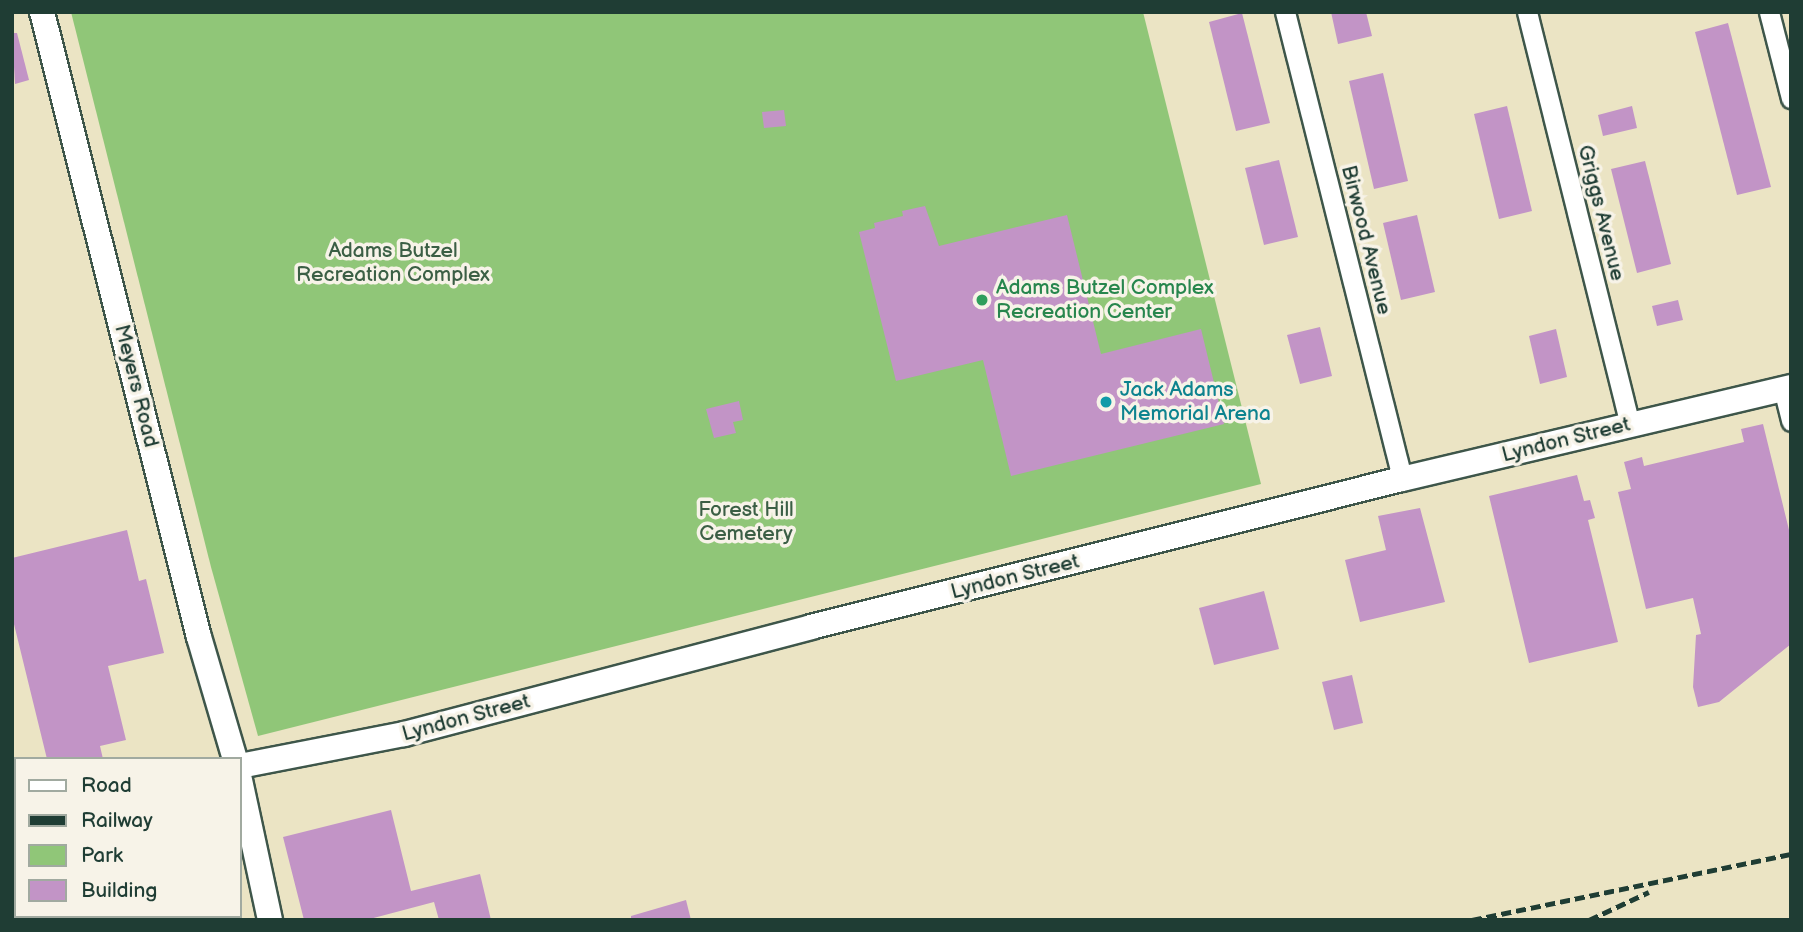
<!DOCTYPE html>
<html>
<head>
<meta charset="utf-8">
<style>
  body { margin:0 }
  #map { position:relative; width:1803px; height:932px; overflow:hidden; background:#ebe4c4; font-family:"Balsamiq Sans",sans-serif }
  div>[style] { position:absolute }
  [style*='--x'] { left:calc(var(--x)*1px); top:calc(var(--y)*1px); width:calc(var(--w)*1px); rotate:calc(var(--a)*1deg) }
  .green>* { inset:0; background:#90c678 }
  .building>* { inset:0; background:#c294c6 }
  .roads { filter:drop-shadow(2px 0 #3e564a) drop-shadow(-2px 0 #3e564a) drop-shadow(0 2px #3e564a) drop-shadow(0 -2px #3e564a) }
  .minor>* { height:19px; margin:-9.5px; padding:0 9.5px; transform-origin:9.5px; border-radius:9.5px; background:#fff }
  .tertiary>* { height:24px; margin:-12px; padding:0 12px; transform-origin:12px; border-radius:12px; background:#fff }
  .rail>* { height:5px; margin-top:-2.5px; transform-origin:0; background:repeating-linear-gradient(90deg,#1f3d34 0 10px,transparent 0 15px) }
  .dots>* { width:19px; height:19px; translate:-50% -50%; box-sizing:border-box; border:4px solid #f7f3e8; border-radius:50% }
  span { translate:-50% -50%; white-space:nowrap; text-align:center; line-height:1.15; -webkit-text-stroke:7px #f7f3e8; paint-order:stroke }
  .street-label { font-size:21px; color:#1f3d34 }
  .park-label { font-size:21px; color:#3b5f45 }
  .leisure-label { font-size:21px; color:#27864d }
  .left { translate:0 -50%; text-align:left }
  .culture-label { font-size:21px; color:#0d838f }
  .frame { position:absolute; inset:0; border:14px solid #1f3d34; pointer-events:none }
  .legend { position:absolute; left:14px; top:757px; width:228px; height:161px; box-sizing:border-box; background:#f7f3e8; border:2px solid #a1aaa0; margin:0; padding:9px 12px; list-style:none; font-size:21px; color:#1f3d34 }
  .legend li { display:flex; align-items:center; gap:14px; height:35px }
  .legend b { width:35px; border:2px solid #a1aaa0 }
</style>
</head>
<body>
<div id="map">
  <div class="green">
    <i style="clip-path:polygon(71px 12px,1143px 12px,1261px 484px,258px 736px,211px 567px)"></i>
  </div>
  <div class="building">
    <i style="clip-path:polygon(1331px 12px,1366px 12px,1372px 36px,1338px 44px)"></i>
    <i style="clip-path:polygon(1242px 13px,1270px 123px,1236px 131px,1209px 22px)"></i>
    <i style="clip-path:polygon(1728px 23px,1771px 187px,1737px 195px,1695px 32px)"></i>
    <i style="clip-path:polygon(12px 33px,17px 33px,29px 80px,15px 84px)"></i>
    <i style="clip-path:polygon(1383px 73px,1408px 181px,1374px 189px,1349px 81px)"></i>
    <i style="clip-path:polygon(1507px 106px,1532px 211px,1499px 219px,1474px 114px)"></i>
    <i style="clip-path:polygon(1632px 106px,1637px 128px,1603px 136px,1598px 115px)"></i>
    <i style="clip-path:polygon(784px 110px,786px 126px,764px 128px,762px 112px)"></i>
    <i style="clip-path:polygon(1279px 160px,1298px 237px,1264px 245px,1245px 168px)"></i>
    <i style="clip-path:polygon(1645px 161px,1671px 264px,1637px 273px,1611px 169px)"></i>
    <i style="clip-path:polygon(925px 206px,939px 246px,1067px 215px,1101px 354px,1201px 329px,1224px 424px,1011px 476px,983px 360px,896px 381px,859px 232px,875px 228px,874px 223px,903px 216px,902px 211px)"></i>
    <i style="clip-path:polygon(1417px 215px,1435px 292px,1401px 300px,1383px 223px)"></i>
    <i style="clip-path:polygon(1678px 300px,1683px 320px,1657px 326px,1652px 306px)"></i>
    <i style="clip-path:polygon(1320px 327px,1332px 376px,1300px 384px,1287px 335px)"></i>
    <i style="clip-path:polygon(1556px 329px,1567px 377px,1540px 384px,1529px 336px)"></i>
    <i style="clip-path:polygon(739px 401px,743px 420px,733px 422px,736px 433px,714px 438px,706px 409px)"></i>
    <i style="clip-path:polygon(1763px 424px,1791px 538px,1791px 644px,1719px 702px,1698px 707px,1693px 687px,1696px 635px,1701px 634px,1693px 598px,1646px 609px,1618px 492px,1631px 489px,1624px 462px,1642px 457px,1644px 466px,1744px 442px,1741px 429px)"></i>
    <i style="clip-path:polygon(1577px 475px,1584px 501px,1590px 500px,1595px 518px,1588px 520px,1618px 642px,1529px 663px,1489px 496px)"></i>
    <i style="clip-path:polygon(1420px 508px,1445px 602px,1360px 622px,1345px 560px,1386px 550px,1378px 516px)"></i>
    <i style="clip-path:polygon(127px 530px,139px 581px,146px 579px,164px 653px,108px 666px,126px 740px,100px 746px,103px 759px,47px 759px,12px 616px,12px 558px)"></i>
    <i style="clip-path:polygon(1264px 591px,1279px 649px,1214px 665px,1199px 608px)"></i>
    <i style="clip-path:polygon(1352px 675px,1363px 723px,1334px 730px,1322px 682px)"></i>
    <i style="clip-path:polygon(391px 810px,411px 891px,480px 874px,491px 920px,439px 920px,434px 902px,366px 920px,304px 920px,283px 837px)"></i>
    <i style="clip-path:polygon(686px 900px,691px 920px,631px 920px,631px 916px)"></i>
  </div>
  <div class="roads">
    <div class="minor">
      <i style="--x:1285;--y:12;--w:481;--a:75.9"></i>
      <i style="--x:1527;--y:12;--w:426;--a:76"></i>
      <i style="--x:1769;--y:12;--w:89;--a:75.7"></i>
      <i style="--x:1783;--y:388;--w:34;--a:76"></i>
    </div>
    <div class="tertiary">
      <i style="--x:42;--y:12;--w:644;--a:75.9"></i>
      <i style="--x:199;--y:637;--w:127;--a:73.6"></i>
      <i style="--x:240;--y:766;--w:167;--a:-11"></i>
      <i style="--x:404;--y:734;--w:421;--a:-14.7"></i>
      <i style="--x:811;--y:627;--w:609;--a:-14.06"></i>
      <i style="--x:1402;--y:479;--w:400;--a:-13.3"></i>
      <i style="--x:240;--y:780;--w:143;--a:77.9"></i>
      <i style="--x:12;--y:821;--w:4;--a:-14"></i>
    </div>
  </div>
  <div class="rail">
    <i style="--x:1472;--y:920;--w:326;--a:-11.7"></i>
    <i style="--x:1589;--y:920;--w:66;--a:-25"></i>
  </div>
  <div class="dots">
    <i style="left:982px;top:300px;background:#2e9e5b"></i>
    <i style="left:1106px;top:402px;background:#0f9aa8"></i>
  </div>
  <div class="street-label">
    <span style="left:1601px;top:213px;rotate:76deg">Griggs Avenue</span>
    <span style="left:1366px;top:240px;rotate:76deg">Birwood Avenue</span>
    <span style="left:136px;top:386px;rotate:76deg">Meyers Road</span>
    <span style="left:1566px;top:440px;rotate:-14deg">Lyndon Street</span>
    <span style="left:1015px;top:577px;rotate:-14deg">Lyndon Street</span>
    <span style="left:466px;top:718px;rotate:-15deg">Lyndon Street</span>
  </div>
  <div class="park-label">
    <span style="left:393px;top:263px">Adams Butzel<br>Recreation Complex</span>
    <span style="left:746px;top:522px">Forest Hill<br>Cemetery</span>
  </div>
  <div class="leisure-label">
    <span class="left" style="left:996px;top:300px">Adams Butzel Complex<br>Recreation Center</span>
  </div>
  <div class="culture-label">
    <span class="left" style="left:1120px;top:402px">Jack Adams<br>Memorial Arena</span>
  </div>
  <div class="frame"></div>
  <ul class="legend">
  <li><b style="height:9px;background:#fff"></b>Road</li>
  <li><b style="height:9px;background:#1f3d34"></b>Railway</li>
  <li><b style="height:19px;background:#90c678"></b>Park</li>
  <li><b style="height:19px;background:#c294c6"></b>Building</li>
  </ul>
</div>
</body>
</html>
